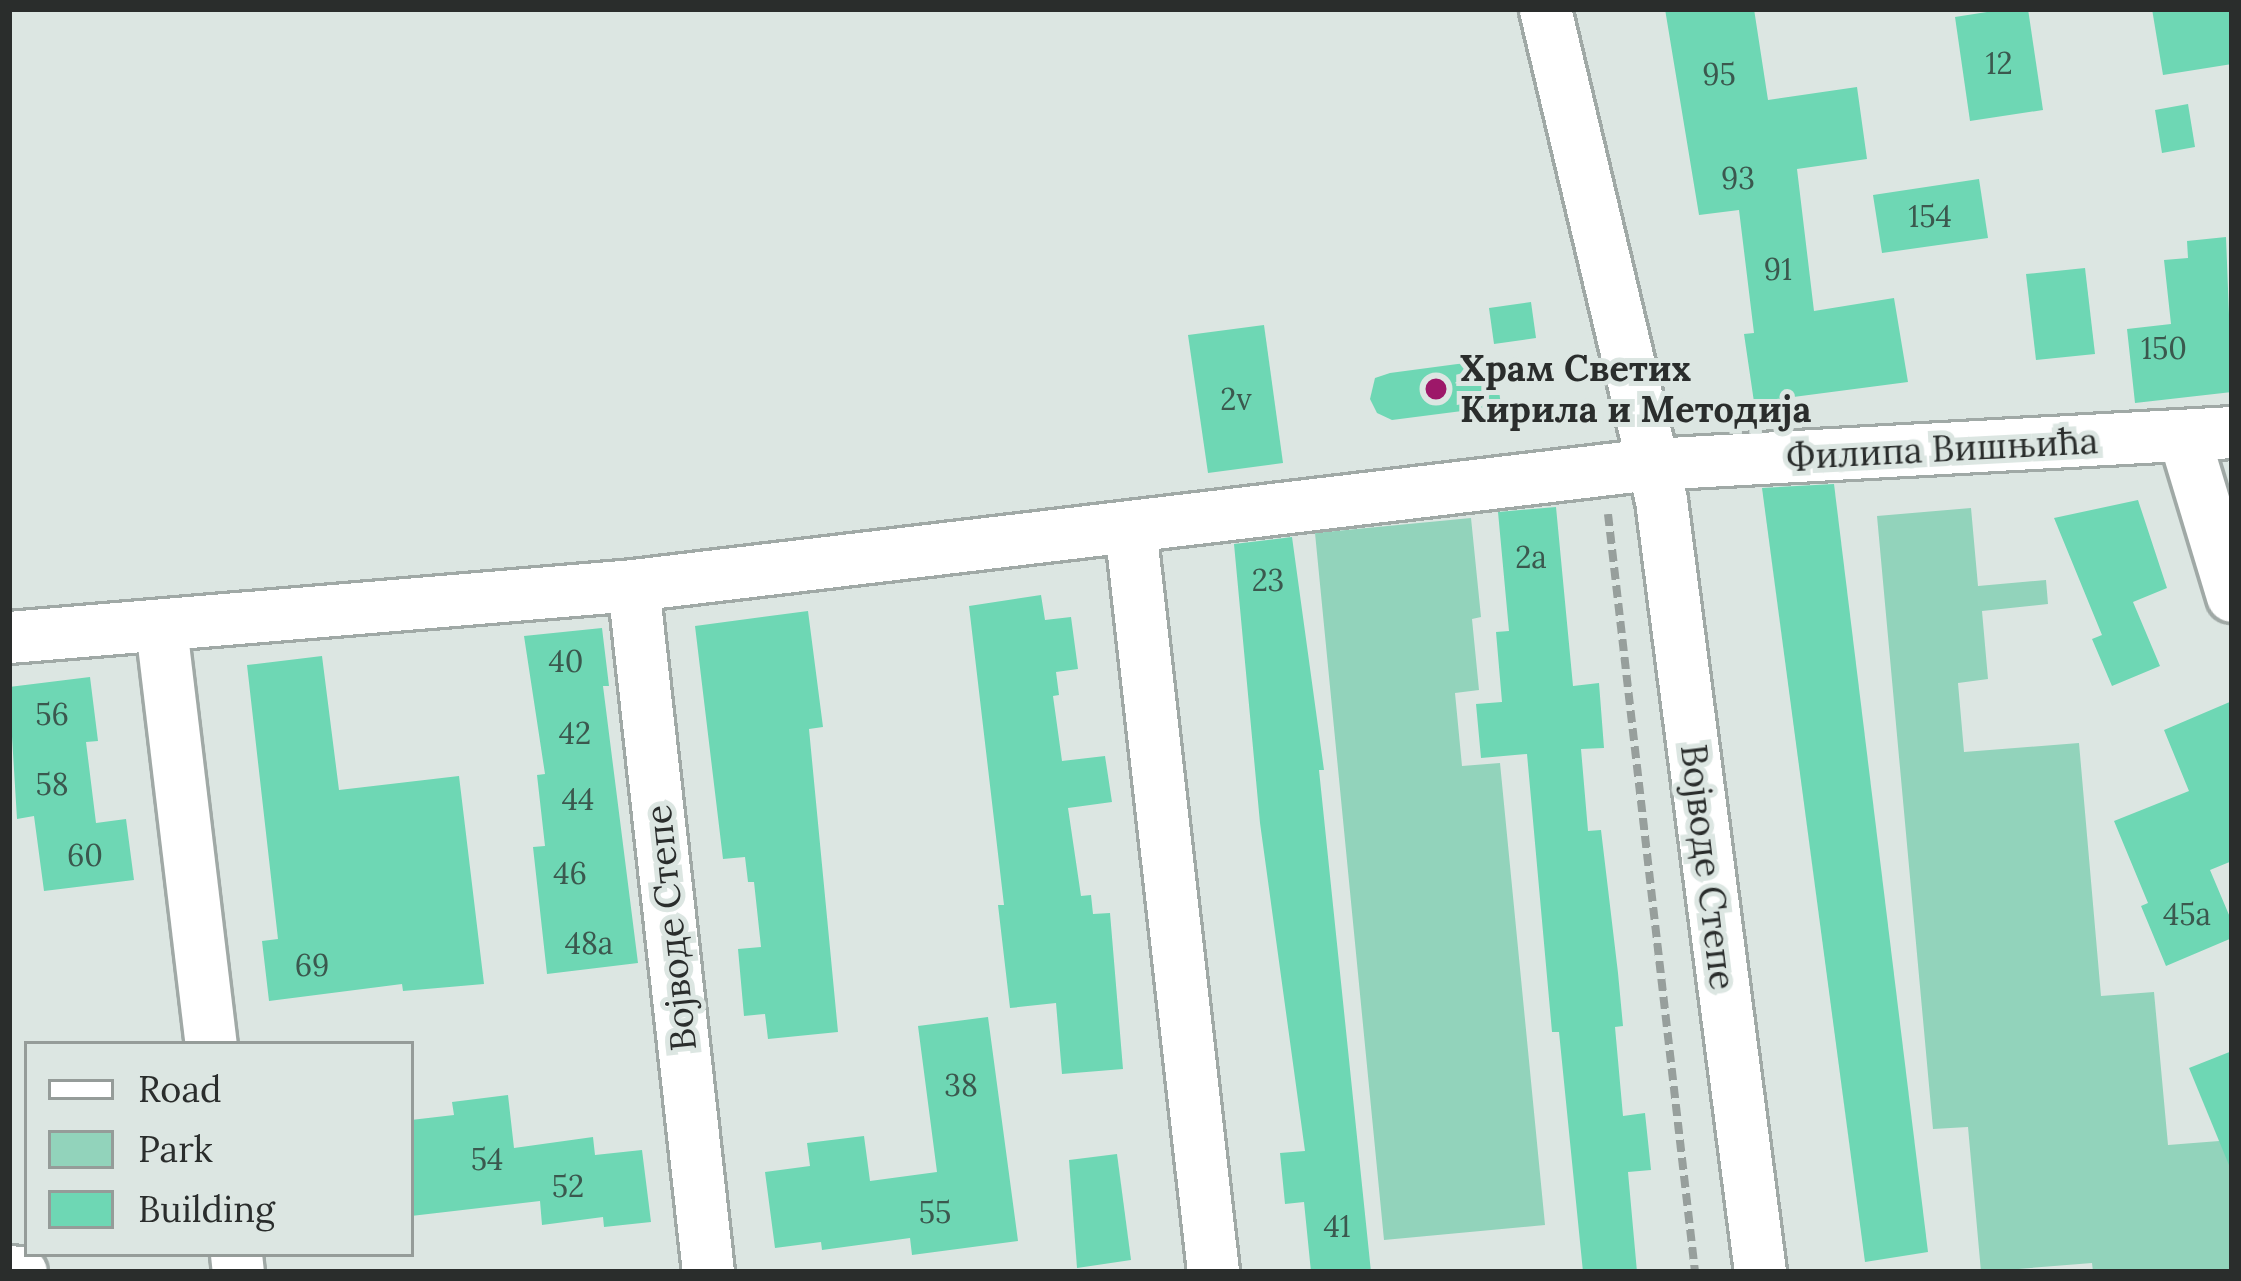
<!DOCTYPE html>
<html>
<head>
<meta charset="utf-8">
<style>
  body { margin:0 }
  #map { position:relative; width:2241px; height:1281px; overflow:hidden; background:#dce6e2; font-family:Lora,serif }
  div>[style] { position:absolute }
  [style*='--x'] { left:calc(var(--x)*1px); top:calc(var(--y)*1px); width:calc(var(--w)*1px); rotate:calc(var(--a)*1deg) }
  .green>* { inset:0; background:#92d3bb }
  .building>* { inset:0; background:#6ed7b4 }
  .path>* { height:8px; margin-top:-4px; transform-origin:0; background:repeating-linear-gradient(90deg,#979f9c 0 12px,transparent 0 18px) }
  .roads { filter:drop-shadow(3px 0 #a0a9a6) drop-shadow(-3px 0 #a0a9a6) drop-shadow(0 3px #a0a9a6) drop-shadow(0 -3px #a0a9a6) }
  .minor>* { height:51px; margin:-25.5px; padding:0 25.5px; transform-origin:25.5px; border-radius:25.5px; background:#fff }
  .dots>* { width:33px; height:33px; translate:-50% -50%; box-sizing:border-box; border:6px solid #dce6e2; border-radius:50% }
  span { translate:-50% -50%; white-space:nowrap; text-align:center; line-height:1.15; -webkit-text-stroke:10px #dce6e2; paint-order:stroke }
  .number-label { font-size:30px; color:#3b584e }
  .number-label span { -webkit-text-stroke-width:0 }
  .poi-label { font-size:36px; color:#2a2d2c; font-weight:700 }
  .left { translate:0 -50%; text-align:left }
  .street-label { font-size:36px; color:#2a2d2c }
  .frame { position:absolute; inset:0; border:12px solid #2a2d2c; pointer-events:none }
  .legend { position:absolute; left:24px; top:1041px; width:390px; height:216px; box-sizing:border-box; background:#dce6e2; border:3px solid #959c99; margin:0; padding:15px 21px; list-style:none; font-size:36px; color:#2a2d2c }
  .legend li { display:flex; align-items:center; gap:24px; height:60px }
  .legend b { width:60px; border:3px solid #959c99 }
</style>
</head>
<body>
<div id="map">
  <div class="green">
    <i style="clip-path:polygon(1971px 508px,1978px 586px,2046px 580px,2048px 604px,1982px 611px,1988px 679px,1958px 683px,1964px 752px,2079px 743px,2101px 996px,2154px 992px,2168px 1145px,2232px 1140px,2232px 1272px,2093px 1272px,2092px 1263px,1981px 1272px,1968px 1127px,1933px 1129px,1877px 516px)"></i>
    <i style="clip-path:polygon(1471px 518px,1481px 617px,1472px 619px,1479px 690px,1455px 693px,1462px 766px,1500px 763px,1545px 1225px,1384px 1240px,1315px 533px)"></i>
  </div>
  <div class="building">
    <i style="clip-path:polygon(1665px 9px,1754px 9px,1768px 100px,1857px 87px,1867px 159px,1797px 169px,1814px 311px,1894px 298px,1908px 382px,1754px 402px,1744px 334px,1754px 333px,1739px 210px,1699px 215px)"></i>
    <i style="clip-path:polygon(2006px 9px,2028px 9px,2043px 110px,1970px 121px,1955px 17px)"></i>
    <i style="clip-path:polygon(2152px 9px,2232px 9px,2232px 64px,2163px 75px)"></i>
    <i style="clip-path:polygon(2188px 104px,2195px 147px,2162px 153px,2155px 110px)"></i>
    <i style="clip-path:polygon(1979px 179px,1988px 238px,1882px 253px,1873px 195px)"></i>
    <i style="clip-path:polygon(2226px 237px,2232px 392px,2135px 403px,2127px 329px,2171px 324px,2164px 260px,2188px 258px,2187px 241px)"></i>
    <i style="clip-path:polygon(2085px 268px,2095px 354px,2036px 360px,2026px 274px)"></i>
    <i style="clip-path:polygon(1531px 302px,1536px 338px,1494px 344px,1489px 308px)"></i>
    <i style="clip-path:polygon(1264px 325px,1283px 463px,1208px 473px,1188px 335px)"></i>
    <i style="clip-path:polygon(1495px 359px,1501px 406px,1392px 420px,1377px 413px,1370px 399px,1375px 378px,1390px 373px)"></i>
    <i style="clip-path:polygon(1834px 484px,1928px 1252px,1865px 1262px,1762px 488px)"></i>
    <i style="clip-path:polygon(2138px 500px,2167px 588px,2133px 602px,2160px 666px,2112px 686px,2092px 639px,2102px 635px,2054px 518px)"></i>
    <i style="clip-path:polygon(1556px 507px,1573px 686px,1599px 683px,1604px 748px,1581px 749px,1588px 831px,1601px 830px,1618px 973px,1623px 1026px,1615px 1027px,1623px 1116px,1645px 1113px,1651px 1170px,1628px 1172px,1637px 1272px,1583px 1272px,1559px 1032px,1552px 1032px,1527px 754px,1481px 758px,1476px 704px,1502px 702px,1496px 632px,1509px 631px,1498px 512px)"></i>
    <i style="clip-path:polygon(1292px 537px,1324px 770px,1319px 770px,1371px 1272px,1311px 1272px,1304px 1202px,1285px 1204px,1280px 1153px,1305px 1151px,1260px 823px,1234px 544px)"></i>
    <i style="clip-path:polygon(1041px 595px,1045px 620px,1071px 617px,1078px 669px,1056px 672px,1059px 695px,1053px 696px,1062px 761px,1105px 756px,1112px 802px,1068px 808px,1081px 896px,1091px 895px,1093px 914px,1110px 913px,1123px 1069px,1062px 1074px,1056px 1003px,1010px 1008px,998px 905px,1004px 905px,969px 606px)"></i>
    <i style="clip-path:polygon(808px 611px,823px 727px,809px 729px,838px 1032px,768px 1039px,765px 1014px,744px 1016px,738px 949px,761px 947px,754px 882px,748px 882px,745px 857px,723px 859px,695px 626px)"></i>
    <i style="clip-path:polygon(602px 628px,609px 686px,603px 686px,638px 963px,547px 974px,533px 847px,545px 846px,537px 775px,545px 774px,524px 636px)"></i>
    <i style="clip-path:polygon(322px 656px,339px 790px,459px 776px,484px 984px,403px 991px,402px 984px,269px 1001px,262px 941px,278px 939px,247px 665px)"></i>
    <i style="clip-path:polygon(90px 677px,98px 741px,86px 742px,96px 823px,126px 819px,134px 880px,44px 891px,34px 816px,17px 819px,9px 687px)"></i>
    <i style="clip-path:polygon(2232px 701px,2232px 861px,2210px 870px,2232px 922px,2232px 938px,2166px 966px,2141px 906px,2148px 903px,2114px 821px,2189px 791px,2164px 730px)"></i>
    <i style="clip-path:polygon(988px 1017px,1018px 1241px,912px 1255px,910px 1238px,822px 1250px,821px 1242px,775px 1248px,765px 1172px,810px 1166px,807px 1143px,864px 1136px,870px 1181px,937px 1172px,918px 1026px)"></i>
    <i style="clip-path:polygon(2232px 1051px,2232px 1169px,2231px 1170px,2189px 1068px)"></i>
    <i style="clip-path:polygon(508px 1095px,514px 1148px,593px 1137px,595px 1155px,642px 1150px,651px 1222px,604px 1227px,603px 1217px,542px 1225px,540px 1201px,411px 1216px,411px 1120px,454px 1115px,452px 1102px)"></i>
    <i style="clip-path:polygon(1117px 1154px,1131px 1260px,1077px 1268px,1069px 1160px)"></i>
  </div>
  <div class="path">
    <i style="--x:1608;--y:514;--w:763;--a:83.45"></i>
  </div>
  <div class="roads">
    <div class="minor">
      <i style="--x:1545;--y:9;--w:505;--a:76.71"></i>
      <i style="--x:1661;--y:500;--w:778;--a:82.69"></i>
      <i style="--x:2184;--y:437;--w:166;--a:73.2"></i>
      <i style="--x:1130;--y:527;--w:750;--a:83.64"></i>
      <i style="--x:633;--y:585;--w:691;--a:83.77"></i>
      <i style="--x:161;--y:627;--w:420;--a:83.2"></i>
      <i style="--x:9;--y:637;--w:626;--a:-4.76"></i>
      <i style="--x:633;--y:585;--w:1025;--a:-6.78"></i>
      <i style="--x:1651;--y:464;--w:582;--a:-3.15"></i>
      <i style="--x:236;--y:1254;--w:18;--a:84"></i>
      <i style="--x:9;--y:1271;--w:12;--a:5"></i>
    </div>
  </div>
  <div class="dots">
    <i style="left:1436px;top:389px;background:#9d1869"></i>
  </div>
  <div class="number-label">
    <span style="left:1999px;top:63px">12</span>
    <span style="left:1719px;top:74px">95</span>
    <span style="left:1738px;top:178px">93</span>
    <span style="left:1930px;top:216px">154</span>
    <span style="left:1778px;top:269px">91</span>
    <span style="left:2164px;top:348px">150</span>
    <span style="left:1236px;top:399px">2v</span>
    <span style="left:1531px;top:557px">2a</span>
    <span style="left:1268px;top:580px">23</span>
    <span style="left:566px;top:661px">40</span>
    <span style="left:52px;top:714px">56</span>
    <span style="left:575px;top:733px">42</span>
    <span style="left:52px;top:784px">58</span>
    <span style="left:578px;top:799px">44</span>
    <span style="left:85px;top:855px">60</span>
    <span style="left:570px;top:873px">46</span>
    <span style="left:2187px;top:914px">45a</span>
    <span style="left:589px;top:943px">48a</span>
    <span style="left:312px;top:965px">69</span>
    <span style="left:961px;top:1085px">38</span>
    <span style="left:487px;top:1159px">54</span>
    <span style="left:568px;top:1186px">52</span>
    <span style="left:935px;top:1212px">55</span>
    <span style="left:1337px;top:1226px">41</span>
  </div>
  <div class="poi-label">
    <span class="left" style="left:1460px;top:389px">Храм Светих<br>Кирила и Методија</span>
  </div>
  <div class="street-label">
    <span style="left:1942px;top:449px;rotate:-3deg">Филипа Вишњића</span>
    <span style="left:1708px;top:867px;rotate:83deg">Војводе Степе</span>
    <span style="left:671px;top:928px;rotate:-96deg">Војводе Степе</span>
  </div>
  <div class="frame"></div>
  <ul class="legend">
  <li><b style="height:15px;background:#fff"></b>Road</li>
  <li><b style="height:33px;background:#92d3bb"></b>Park</li>
  <li><b style="height:33px;background:#6ed7b4"></b>Building</li>
  </ul>
</div>
</body>
</html>
